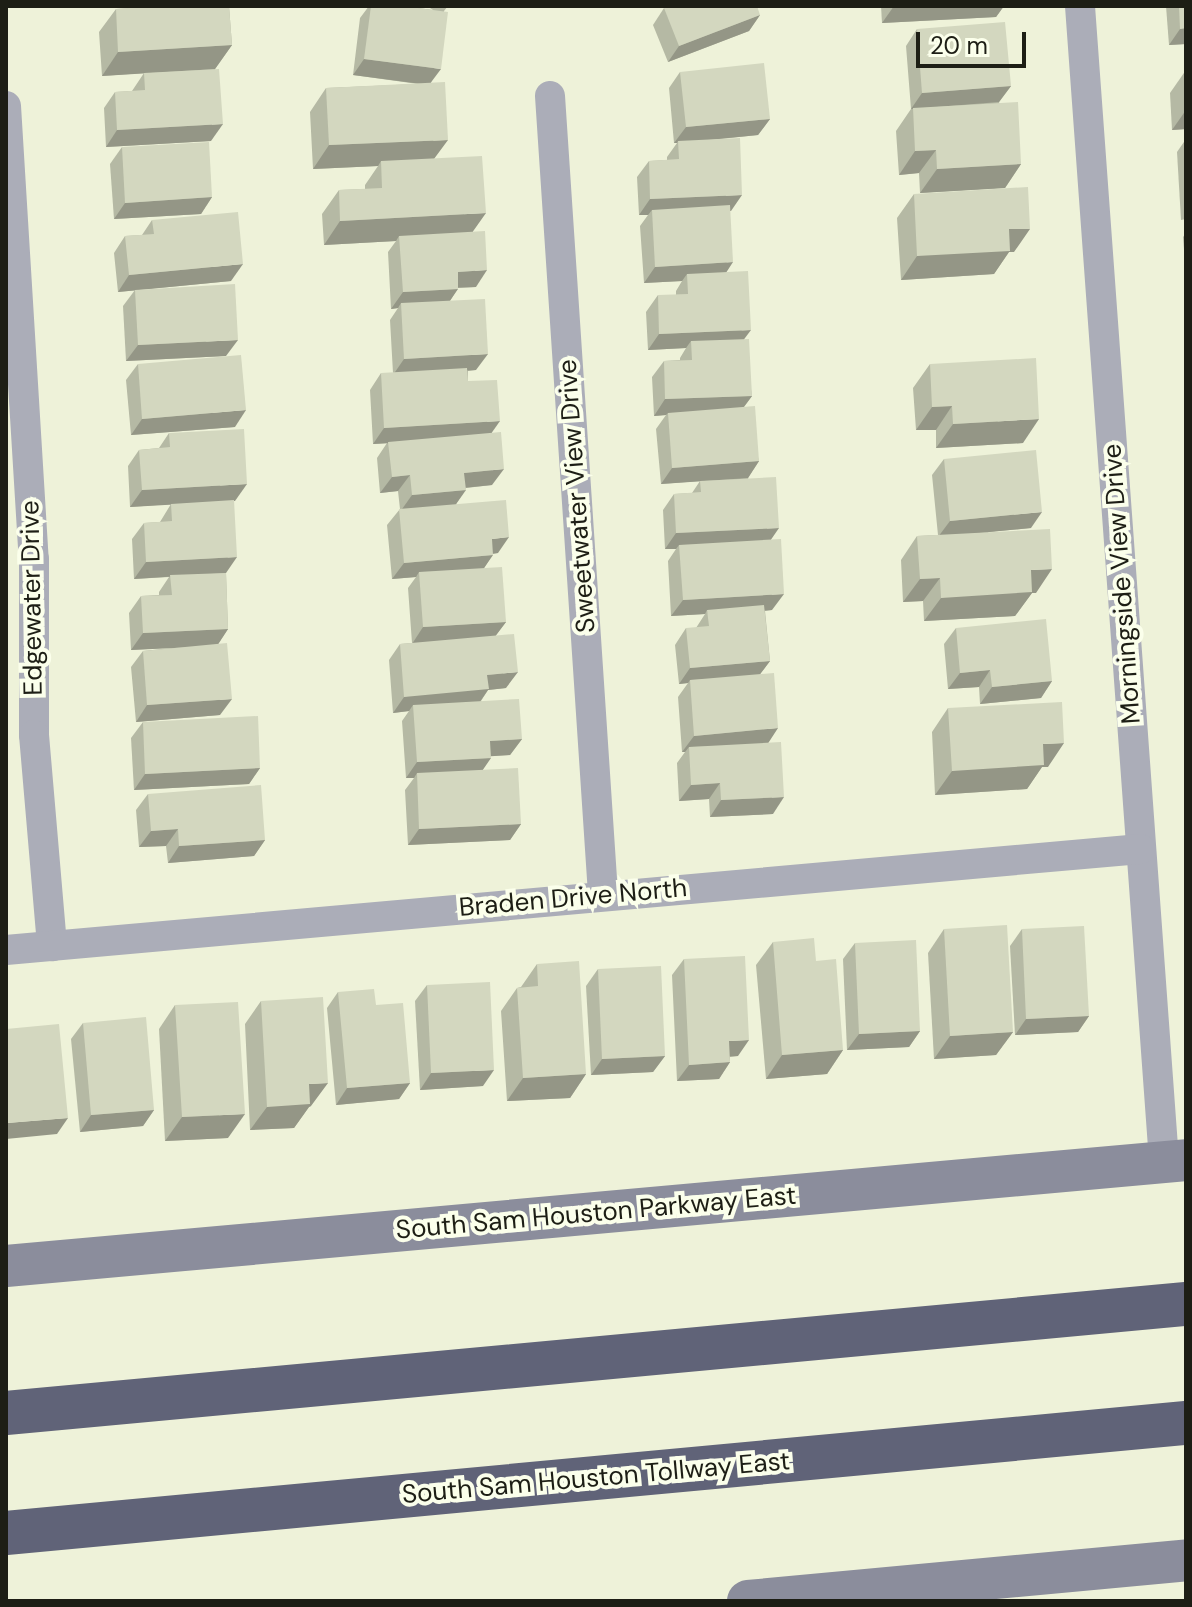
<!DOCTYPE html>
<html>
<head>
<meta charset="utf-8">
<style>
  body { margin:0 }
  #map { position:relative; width:1192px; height:1607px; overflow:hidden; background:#eef2d9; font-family:"DM Sans",sans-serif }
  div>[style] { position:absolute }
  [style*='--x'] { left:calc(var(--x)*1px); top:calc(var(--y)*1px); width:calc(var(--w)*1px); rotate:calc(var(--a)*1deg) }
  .minor>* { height:30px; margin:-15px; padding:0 15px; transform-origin:15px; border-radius:15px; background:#abadb8 }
  .secondary>* { height:42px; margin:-21px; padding:0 21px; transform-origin:21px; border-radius:21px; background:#8b8d9c }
  .motorway>* { height:44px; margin:-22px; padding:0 22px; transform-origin:22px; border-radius:22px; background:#606378 }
  .wall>* { inset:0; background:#b5b9a4 }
  .shaded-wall>* { inset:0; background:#949686 }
  .building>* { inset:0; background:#d3d7bf }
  span { translate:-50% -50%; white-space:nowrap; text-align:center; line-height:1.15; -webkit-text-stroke:8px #fbffeb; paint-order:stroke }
  .street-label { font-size:26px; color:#1d1e15 }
  .frame { position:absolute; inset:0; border:8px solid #1d1e15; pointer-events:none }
  .scale { position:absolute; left:916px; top:32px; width:110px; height:36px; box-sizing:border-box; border:4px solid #1d1e15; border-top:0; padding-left:10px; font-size:24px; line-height:28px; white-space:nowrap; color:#1d1e15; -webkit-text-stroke:6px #fbffeb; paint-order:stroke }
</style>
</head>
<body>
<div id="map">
  <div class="minor">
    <i style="--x:1080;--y:6;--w:1159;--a:85.84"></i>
    <i style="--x:550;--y:96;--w:801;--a:86.2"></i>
    <i style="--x:6;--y:106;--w:454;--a:86.5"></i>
    <i style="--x:34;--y:559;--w:176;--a:90"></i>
    <i style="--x:34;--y:735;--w:212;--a:85.1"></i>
    <i style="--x:6;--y:950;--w:1139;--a:-5.09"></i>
  </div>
  <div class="secondary">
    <i style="--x:6;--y:1266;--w:1185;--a:-5.13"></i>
    <i style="--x:748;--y:1601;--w:440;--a:-5.3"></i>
  </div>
  <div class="motorway">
    <i style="--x:6;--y:1413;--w:1185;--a:-5.28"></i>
    <i style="--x:6;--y:1533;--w:1185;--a:-5.33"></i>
  </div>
  <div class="wall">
    <i style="clip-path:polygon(135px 6px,229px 6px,232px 45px,215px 69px,211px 141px,106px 147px,104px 108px,115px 92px,132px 91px,144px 73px,102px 76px,99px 32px,116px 9px,134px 8px)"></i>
    <i style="clip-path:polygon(369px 6px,403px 6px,433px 10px,427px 6px,448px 6px,444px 11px,431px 83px,434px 158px,473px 231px,476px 287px,458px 288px,450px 301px,476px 370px,468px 371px,468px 381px,492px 432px,492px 485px,466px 488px,456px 504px,498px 553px,493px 554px,484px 568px,506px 622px,496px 635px,506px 688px,488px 690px,481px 701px,522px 739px,510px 755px,491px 756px,482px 770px,521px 824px,510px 840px,408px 845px,405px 790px,414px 778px,406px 778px,402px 721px,409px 711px,393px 713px,389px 660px,400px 644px,412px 643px,408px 588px,416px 577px,392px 579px,387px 525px,400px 509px,398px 491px,380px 493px,377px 458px,387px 443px,373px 444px,370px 390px,381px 373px,393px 373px,390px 320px,398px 308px,391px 309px,388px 252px,396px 241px,324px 245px,322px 214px,339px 190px,365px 189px,365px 185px,378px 166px,313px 169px,310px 112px,326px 88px,418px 84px,353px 75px,360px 18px)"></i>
    <i style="clip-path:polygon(881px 6px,1004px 6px,996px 17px,882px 23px)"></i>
    <i style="clip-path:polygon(1166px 6px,1186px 6px,1186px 44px,1169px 45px)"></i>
    <i style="clip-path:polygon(664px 8px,760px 15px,749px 31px,668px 62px,653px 25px)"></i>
    <i style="clip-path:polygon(917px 29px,1011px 86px,999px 102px,1021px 164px,1005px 188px,920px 193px,919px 173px,899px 175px,896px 131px,911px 109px,906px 46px)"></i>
    <i style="clip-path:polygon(1186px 70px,1186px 129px,1172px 130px,1170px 93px)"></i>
    <i style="clip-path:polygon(680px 72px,770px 119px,758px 135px,711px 140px,730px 211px,726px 272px,744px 339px,752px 396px,744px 407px,759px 461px,748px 478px,771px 539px,772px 610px,765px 611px,770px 661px,760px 674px,768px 742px,773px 814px,710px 817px,709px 799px,679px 801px,677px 763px,685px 752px,682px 752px,678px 697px,688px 683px,679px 684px,675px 645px,686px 628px,696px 628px,705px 614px,671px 616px,668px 561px,676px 549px,665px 549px,663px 510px,674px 494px,692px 493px,700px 481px,661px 484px,656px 429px,666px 415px,654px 416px,652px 377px,664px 361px,680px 360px,680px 358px,686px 348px,648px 350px,646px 312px,658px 295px,676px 295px,676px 291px,682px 281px,644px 283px,640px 226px,648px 215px,639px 215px,637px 177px,649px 161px,667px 160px,667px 157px,677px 143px,674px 143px,669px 88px)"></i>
    <i style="clip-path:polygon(1186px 139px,1186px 219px,1181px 220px,1177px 152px)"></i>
    <i style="clip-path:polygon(122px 147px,212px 197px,201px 214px,114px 219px,110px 164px)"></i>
    <i style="clip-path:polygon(914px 194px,1014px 252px,1009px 252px,994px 274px,901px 280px,897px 218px)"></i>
    <i style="clip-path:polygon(152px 220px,231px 281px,118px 292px,114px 253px,125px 236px,142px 235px)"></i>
    <i style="clip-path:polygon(1186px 233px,1186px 275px,1183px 237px)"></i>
    <i style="clip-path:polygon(135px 290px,226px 356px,126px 361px,123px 306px)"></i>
    <i style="clip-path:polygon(138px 364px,235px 427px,131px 435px,126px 380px)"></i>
    <i style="clip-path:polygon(930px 364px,1023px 443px,936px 448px,936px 430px,916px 430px,913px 388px)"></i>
    <i style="clip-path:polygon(169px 433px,235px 501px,234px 501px,226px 573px,228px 629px,218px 644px,220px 715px,136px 722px,131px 667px,143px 651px,181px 647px,131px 650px,129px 613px,141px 596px,159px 595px,159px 592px,169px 577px,134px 579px,132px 539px,144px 523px,160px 522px,171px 504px,130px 507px,128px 466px,139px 450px,159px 448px)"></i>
    <i style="clip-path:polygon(944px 459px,1031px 528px,988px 532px,1036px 593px,1032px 593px,1015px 616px,924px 621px,923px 601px,903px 602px,901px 560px,917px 536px,938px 535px,932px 475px)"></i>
    <i style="clip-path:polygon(956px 628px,1052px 681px,1041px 698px,980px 704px,979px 687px,948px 689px,944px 644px)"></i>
    <i style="clip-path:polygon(948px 708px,1048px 767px,1042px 767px,1027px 789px,935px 795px,932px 732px)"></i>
    <i style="clip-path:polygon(143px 722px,260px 768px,249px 784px,134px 790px,131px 738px)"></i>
    <i style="clip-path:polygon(148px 794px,265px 840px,254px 856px,168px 863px,166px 846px,139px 847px,136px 810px)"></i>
    <i style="clip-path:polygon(944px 929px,1013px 1032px,996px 1055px,934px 1059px,928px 953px)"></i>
    <i style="clip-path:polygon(1022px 929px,1089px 1016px,1078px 1032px,1015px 1035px,1010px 946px)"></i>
    <i style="clip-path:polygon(773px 942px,843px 1050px,827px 1074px,766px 1079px,756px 965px)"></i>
    <i style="clip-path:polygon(855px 943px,920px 1031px,909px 1047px,847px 1050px,843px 959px)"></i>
    <i style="clip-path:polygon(684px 959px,738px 1056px,730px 1057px,730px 1062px,719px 1079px,677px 1081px,672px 975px)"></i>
    <i style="clip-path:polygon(537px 964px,586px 1074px,570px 1098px,507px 1101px,501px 1011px,517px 988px,521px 987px)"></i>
    <i style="clip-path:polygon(598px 969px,665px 1056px,653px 1072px,591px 1075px,586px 986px)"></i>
    <i style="clip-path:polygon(427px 985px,483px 1086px,420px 1090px,415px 1001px)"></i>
    <i style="clip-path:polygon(338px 992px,376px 1005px,410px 1083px,399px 1099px,336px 1105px,327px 1008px)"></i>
    <i style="clip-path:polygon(261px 1001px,311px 1106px,309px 1107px,294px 1128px,250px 1130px,245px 1024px)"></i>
    <i style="clip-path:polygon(175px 1005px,228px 1138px,165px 1141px,159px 1029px)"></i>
    <i style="clip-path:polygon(83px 1023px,154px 1110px,143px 1126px,80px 1132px,71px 1039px)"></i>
  </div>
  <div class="shaded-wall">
    <i style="clip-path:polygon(894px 6px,1004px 6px,996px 17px,882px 23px)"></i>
    <i style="clip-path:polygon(760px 15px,749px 31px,668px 62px,679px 46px)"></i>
    <i style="clip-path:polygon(1186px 28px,1186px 44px,1169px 45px,1180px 29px)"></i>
    <i style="clip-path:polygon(232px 45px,215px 69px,102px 76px,118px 52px)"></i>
    <i style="clip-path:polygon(364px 59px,441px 69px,429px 85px,353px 75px)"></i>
    <i style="clip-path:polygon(1011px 86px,999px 102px,911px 109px,922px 93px)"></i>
    <i style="clip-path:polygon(1186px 110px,1186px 129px,1172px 130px)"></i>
    <i style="clip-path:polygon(770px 119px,758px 135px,678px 143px,678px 141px,677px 143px,674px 143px,686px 127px)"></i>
    <i style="clip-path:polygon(223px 124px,211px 141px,106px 147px,117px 130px)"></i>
    <i style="clip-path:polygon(448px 140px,431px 163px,381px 161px,378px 166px,313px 169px,329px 145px)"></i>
    <i style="clip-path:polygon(936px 150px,919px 173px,899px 175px,915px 151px)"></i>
    <i style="clip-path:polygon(1021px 164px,1005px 188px,920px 193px,937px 169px)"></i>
    <i style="clip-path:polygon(742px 195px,731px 211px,652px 210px,648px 215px,639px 215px,650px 199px)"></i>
    <i style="clip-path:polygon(212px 197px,201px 214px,114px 219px,125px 203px)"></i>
    <i style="clip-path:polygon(486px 213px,469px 237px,399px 236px,396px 241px,324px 245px,340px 221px)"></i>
    <i style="clip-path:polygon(1009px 229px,1030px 229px,1014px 252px,1009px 252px,994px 274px,901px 280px,917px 256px)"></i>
    <i style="clip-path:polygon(733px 262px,722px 279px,687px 274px,682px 281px,644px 283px,655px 267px)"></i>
    <i style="clip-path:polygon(243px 264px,231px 281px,118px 292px,129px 275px)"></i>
    <i style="clip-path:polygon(487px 270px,476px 287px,446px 288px,458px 272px)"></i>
    <i style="clip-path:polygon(458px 289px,447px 305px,401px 303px,398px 308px,391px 309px,403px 292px)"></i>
    <i style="clip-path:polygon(751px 330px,739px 346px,691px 341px,686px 348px,648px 350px,659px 334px)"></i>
    <i style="clip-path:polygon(238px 340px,226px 356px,126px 361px,138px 345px)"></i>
    <i style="clip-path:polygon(488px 354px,476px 370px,393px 375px,404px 359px)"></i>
    <i style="clip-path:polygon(752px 396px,740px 412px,668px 413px,666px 415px,654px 416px,665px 399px)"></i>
    <i style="clip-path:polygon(952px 406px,936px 430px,916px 430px,932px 407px)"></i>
    <i style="clip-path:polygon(246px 410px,235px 427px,131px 435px,142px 419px)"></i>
    <i style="clip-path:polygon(1039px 419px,1023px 443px,936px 448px,953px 424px)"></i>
    <i style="clip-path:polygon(500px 421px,488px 438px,373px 444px,384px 428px)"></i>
    <i style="clip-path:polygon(759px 461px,748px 478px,661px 484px,672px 468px)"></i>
    <i style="clip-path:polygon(504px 469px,492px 485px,453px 489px,464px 473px)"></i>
    <i style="clip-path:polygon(410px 475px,398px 491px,380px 493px,392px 477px)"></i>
    <i style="clip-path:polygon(247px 484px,235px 501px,130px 507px,142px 490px)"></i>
    <i style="clip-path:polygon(466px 490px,454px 507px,400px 512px,412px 495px)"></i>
    <i style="clip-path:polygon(1042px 512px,1031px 528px,938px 537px,950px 521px)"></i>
    <i style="clip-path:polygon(779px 528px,768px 544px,679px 545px,676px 549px,665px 549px,676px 533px)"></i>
    <i style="clip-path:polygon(509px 537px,498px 553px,480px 555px,492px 539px)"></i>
    <i style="clip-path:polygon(493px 555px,482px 571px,419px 572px,416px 577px,392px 579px,404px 563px)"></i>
    <i style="clip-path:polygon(237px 557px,226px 573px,134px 579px,146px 562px)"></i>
    <i style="clip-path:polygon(1052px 569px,1036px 593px,1032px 593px,1015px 616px,924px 621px,941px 598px,1031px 570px)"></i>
    <i style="clip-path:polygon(940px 578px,923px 601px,903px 602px,920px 579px)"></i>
    <i style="clip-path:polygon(784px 594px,772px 610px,708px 614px,707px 610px,705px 614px,671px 616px,683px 600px)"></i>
    <i style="clip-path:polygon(506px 622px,494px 638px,412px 644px,423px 627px)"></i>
    <i style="clip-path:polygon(228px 629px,217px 646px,131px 650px,143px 633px)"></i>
    <i style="clip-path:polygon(770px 661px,758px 677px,690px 680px,688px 683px,679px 684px,690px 668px)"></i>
    <i style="clip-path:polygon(990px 670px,979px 687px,948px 689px,960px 673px)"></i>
    <i style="clip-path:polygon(518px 672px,506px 688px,488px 690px,477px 706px,413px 705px,409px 711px,393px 713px,404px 697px,487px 675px)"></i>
    <i style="clip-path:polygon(1052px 681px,1041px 698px,980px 704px,992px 687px)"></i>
    <i style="clip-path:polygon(232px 699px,220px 715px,136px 722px,147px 705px)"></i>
    <i style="clip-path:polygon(778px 728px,767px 745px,689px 747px,685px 752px,682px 752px,694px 736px)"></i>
    <i style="clip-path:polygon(522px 739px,510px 755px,479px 757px,490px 741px)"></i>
    <i style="clip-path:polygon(1064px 743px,1048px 767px,1042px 767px,1027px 789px,935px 795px,952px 771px,1043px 744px)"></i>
    <i style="clip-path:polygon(491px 758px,480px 774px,417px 773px,414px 778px,406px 778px,417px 762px)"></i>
    <i style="clip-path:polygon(260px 768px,249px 784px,134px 790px,145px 774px)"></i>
    <i style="clip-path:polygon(720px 783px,709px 799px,679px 801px,691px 785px)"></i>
    <i style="clip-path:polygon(784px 797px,773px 814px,710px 817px,721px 800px)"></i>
    <i style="clip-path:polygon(521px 824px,510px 840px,408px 845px,419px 829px)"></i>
    <i style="clip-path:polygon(178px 829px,166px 846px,139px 847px,151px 831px)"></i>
    <i style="clip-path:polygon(265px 840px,254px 856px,168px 863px,179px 846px)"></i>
    <i style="clip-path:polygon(1089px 1016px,1078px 1032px,1015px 1035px,1026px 1019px)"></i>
    <i style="clip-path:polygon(920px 1031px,909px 1047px,847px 1050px,859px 1034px)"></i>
    <i style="clip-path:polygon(1013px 1032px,996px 1055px,934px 1059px,950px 1036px)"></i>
    <i style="clip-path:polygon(749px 1040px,738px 1056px,718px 1057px,729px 1041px)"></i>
    <i style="clip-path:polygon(843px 1050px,827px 1074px,766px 1079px,782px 1055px)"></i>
    <i style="clip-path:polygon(665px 1056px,653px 1072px,591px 1075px,602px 1059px)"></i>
    <i style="clip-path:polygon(730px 1062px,719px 1079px,677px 1081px,689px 1065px)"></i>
    <i style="clip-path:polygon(494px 1070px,483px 1086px,420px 1090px,431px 1073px)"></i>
    <i style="clip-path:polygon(586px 1074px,570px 1098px,507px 1101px,523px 1078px)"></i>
    <i style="clip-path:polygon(328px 1083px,311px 1106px,309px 1107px,294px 1128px,250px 1130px,267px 1107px,309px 1084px)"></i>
    <i style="clip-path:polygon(410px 1083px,399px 1099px,336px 1105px,347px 1088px)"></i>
    <i style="clip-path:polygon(154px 1110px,143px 1126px,80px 1132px,91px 1115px)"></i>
    <i style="clip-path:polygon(245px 1114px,228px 1138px,165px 1141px,182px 1117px)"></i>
    <i style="clip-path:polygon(68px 1118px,57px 1134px,6px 1139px,7px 1123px)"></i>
  </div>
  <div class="building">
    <i style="clip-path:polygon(144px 6px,229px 6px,232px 45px,118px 52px,116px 9px,144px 7px)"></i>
    <i style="clip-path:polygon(371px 6px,403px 6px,448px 12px,441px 69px,364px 59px)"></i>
    <i style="clip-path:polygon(670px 6px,757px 6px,760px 15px,679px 46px,664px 8px)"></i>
    <i style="clip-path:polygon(1179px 6px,1186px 6px,1186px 28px,1180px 29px)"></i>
    <i style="clip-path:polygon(1005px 22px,1011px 86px,922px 93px,917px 29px)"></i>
    <i style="clip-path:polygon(764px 63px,770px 119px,686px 127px,680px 72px)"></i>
    <i style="clip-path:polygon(219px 69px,223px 124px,117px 130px,115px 92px,145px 90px,144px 73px)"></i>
    <i style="clip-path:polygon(445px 82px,448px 140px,329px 145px,326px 88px)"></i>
    <i style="clip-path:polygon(1018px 102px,1021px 164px,937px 169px,936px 150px,915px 151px,913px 108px)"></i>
    <i style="clip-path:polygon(740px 138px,742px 195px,650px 199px,649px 161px,679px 159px,678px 141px)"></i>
    <i style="clip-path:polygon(209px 142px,212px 197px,125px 203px,122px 147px)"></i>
    <i style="clip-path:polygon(482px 156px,486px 213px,340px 221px,339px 190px,382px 188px,381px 161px)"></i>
    <i style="clip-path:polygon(1028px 187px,1030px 229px,1009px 229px,1010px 251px,917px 256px,914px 194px)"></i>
    <i style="clip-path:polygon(730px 205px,733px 262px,655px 267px,652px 210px)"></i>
    <i style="clip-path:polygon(238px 212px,243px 264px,129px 275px,125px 236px,154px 234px,152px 220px)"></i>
    <i style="clip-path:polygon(485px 231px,487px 270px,458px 272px,458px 289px,403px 292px,399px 236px)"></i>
    <i style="clip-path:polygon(748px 271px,751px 330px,659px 334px,658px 295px,688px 294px,687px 274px)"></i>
    <i style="clip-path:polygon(235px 284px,238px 340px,138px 345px,135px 290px)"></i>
    <i style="clip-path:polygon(485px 299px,488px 354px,404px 359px,401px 303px)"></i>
    <i style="clip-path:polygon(749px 339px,752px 396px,665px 399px,664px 361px,692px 360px,691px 341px)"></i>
    <i style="clip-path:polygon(241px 355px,246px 410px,142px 419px,138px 364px)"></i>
    <i style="clip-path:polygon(1036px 358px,1039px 419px,953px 424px,952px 406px,932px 407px,930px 364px)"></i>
    <i style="clip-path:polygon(467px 368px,468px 381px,497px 380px,500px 421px,384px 428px,381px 373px)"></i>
    <i style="clip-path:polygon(755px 406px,759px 461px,672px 468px,668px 413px)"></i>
    <i style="clip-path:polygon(244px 429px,247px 484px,142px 490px,139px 450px,170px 447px,169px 433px)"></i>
    <i style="clip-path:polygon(501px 432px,504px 469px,464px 473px,466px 490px,412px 495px,410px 475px,392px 477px,388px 442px)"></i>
    <i style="clip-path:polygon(1036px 450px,1042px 512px,950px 521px,944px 459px)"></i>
    <i style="clip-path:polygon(776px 477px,779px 528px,676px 533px,674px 494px,701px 492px,700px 481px)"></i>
    <i style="clip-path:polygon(234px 500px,237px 557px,146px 562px,144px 523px,172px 521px,171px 504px)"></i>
    <i style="clip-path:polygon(506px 500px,509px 537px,492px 539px,493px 555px,404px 563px,399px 509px)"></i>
    <i style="clip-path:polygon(1050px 529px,1052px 569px,1031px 570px,1032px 592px,941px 598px,940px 578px,920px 579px,917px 536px)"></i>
    <i style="clip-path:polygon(781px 539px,784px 594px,683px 600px,679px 545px)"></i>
    <i style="clip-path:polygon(502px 567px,506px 622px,423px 627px,419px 572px)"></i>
    <i style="clip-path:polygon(226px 573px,228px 629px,143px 633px,141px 596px,172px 595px,170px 575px)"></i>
    <i style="clip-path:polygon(764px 605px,770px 661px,690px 668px,686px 628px,709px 626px,707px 610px)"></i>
    <i style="clip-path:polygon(1046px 619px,1052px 681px,992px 687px,990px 670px,960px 673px,956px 628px)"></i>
    <i style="clip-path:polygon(514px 634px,518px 672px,487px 675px,489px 689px,404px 697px,400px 644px)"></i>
    <i style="clip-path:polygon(227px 643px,232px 699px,147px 705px,143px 651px)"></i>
    <i style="clip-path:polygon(774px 673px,778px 728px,694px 736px,690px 680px)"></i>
    <i style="clip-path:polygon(519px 699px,522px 739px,490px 741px,491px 758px,417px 762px,413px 705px)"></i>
    <i style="clip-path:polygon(1062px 702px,1064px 743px,1043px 744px,1044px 765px,952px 771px,948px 708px)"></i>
    <i style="clip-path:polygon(258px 716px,260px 768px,145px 774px,143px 722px)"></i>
    <i style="clip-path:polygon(781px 742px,784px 797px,721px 800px,720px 783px,691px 785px,689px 747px)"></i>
    <i style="clip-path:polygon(518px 768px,521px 824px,419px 829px,417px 773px)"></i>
    <i style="clip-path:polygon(261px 785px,265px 840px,179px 846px,178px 829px,151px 831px,148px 794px)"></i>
    <i style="clip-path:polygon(1007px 925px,1013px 1032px,950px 1036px,944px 929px)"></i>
    <i style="clip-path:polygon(1084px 926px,1089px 1016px,1026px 1019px,1022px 929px)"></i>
    <i style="clip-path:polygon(814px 938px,816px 961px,836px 959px,843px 1050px,782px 1055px,773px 942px)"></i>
    <i style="clip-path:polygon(916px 940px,920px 1031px,859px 1034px,855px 943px)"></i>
    <i style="clip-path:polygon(745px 956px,749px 1040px,729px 1041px,730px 1062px,689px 1065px,684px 959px)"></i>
    <i style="clip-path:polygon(579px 961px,586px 1074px,523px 1078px,517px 988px,538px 986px,537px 964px)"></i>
    <i style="clip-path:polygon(661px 966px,665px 1056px,602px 1059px,598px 969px)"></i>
    <i style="clip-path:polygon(490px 982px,494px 1070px,431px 1073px,427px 985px)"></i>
    <i style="clip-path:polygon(374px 989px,376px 1005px,403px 1003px,410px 1083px,347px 1088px,338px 992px)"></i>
    <i style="clip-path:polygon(323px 997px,328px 1083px,309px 1084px,310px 1104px,267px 1107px,261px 1001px)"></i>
    <i style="clip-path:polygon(238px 1002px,245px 1114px,182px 1117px,175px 1005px)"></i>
    <i style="clip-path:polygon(146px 1017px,154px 1110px,91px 1115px,83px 1023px)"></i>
    <i style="clip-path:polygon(59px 1024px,68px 1118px,7px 1123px,6px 1029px)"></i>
  </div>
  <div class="street-label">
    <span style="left:577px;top:496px;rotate:-94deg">Sweetwater View Drive</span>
    <span style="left:1122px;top:584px;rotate:-94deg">Morningside View Drive</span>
    <span style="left:32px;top:598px;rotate:-91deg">Edgewater Drive</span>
    <span style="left:573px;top:898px;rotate:-5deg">Braden Drive North</span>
    <span style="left:596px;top:1213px;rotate:-5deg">South Sam Houston Parkway East</span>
    <span style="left:596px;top:1478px;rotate:-5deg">South Sam Houston Tollway East</span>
  </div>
  <div class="frame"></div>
  <div class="scale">20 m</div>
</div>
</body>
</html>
